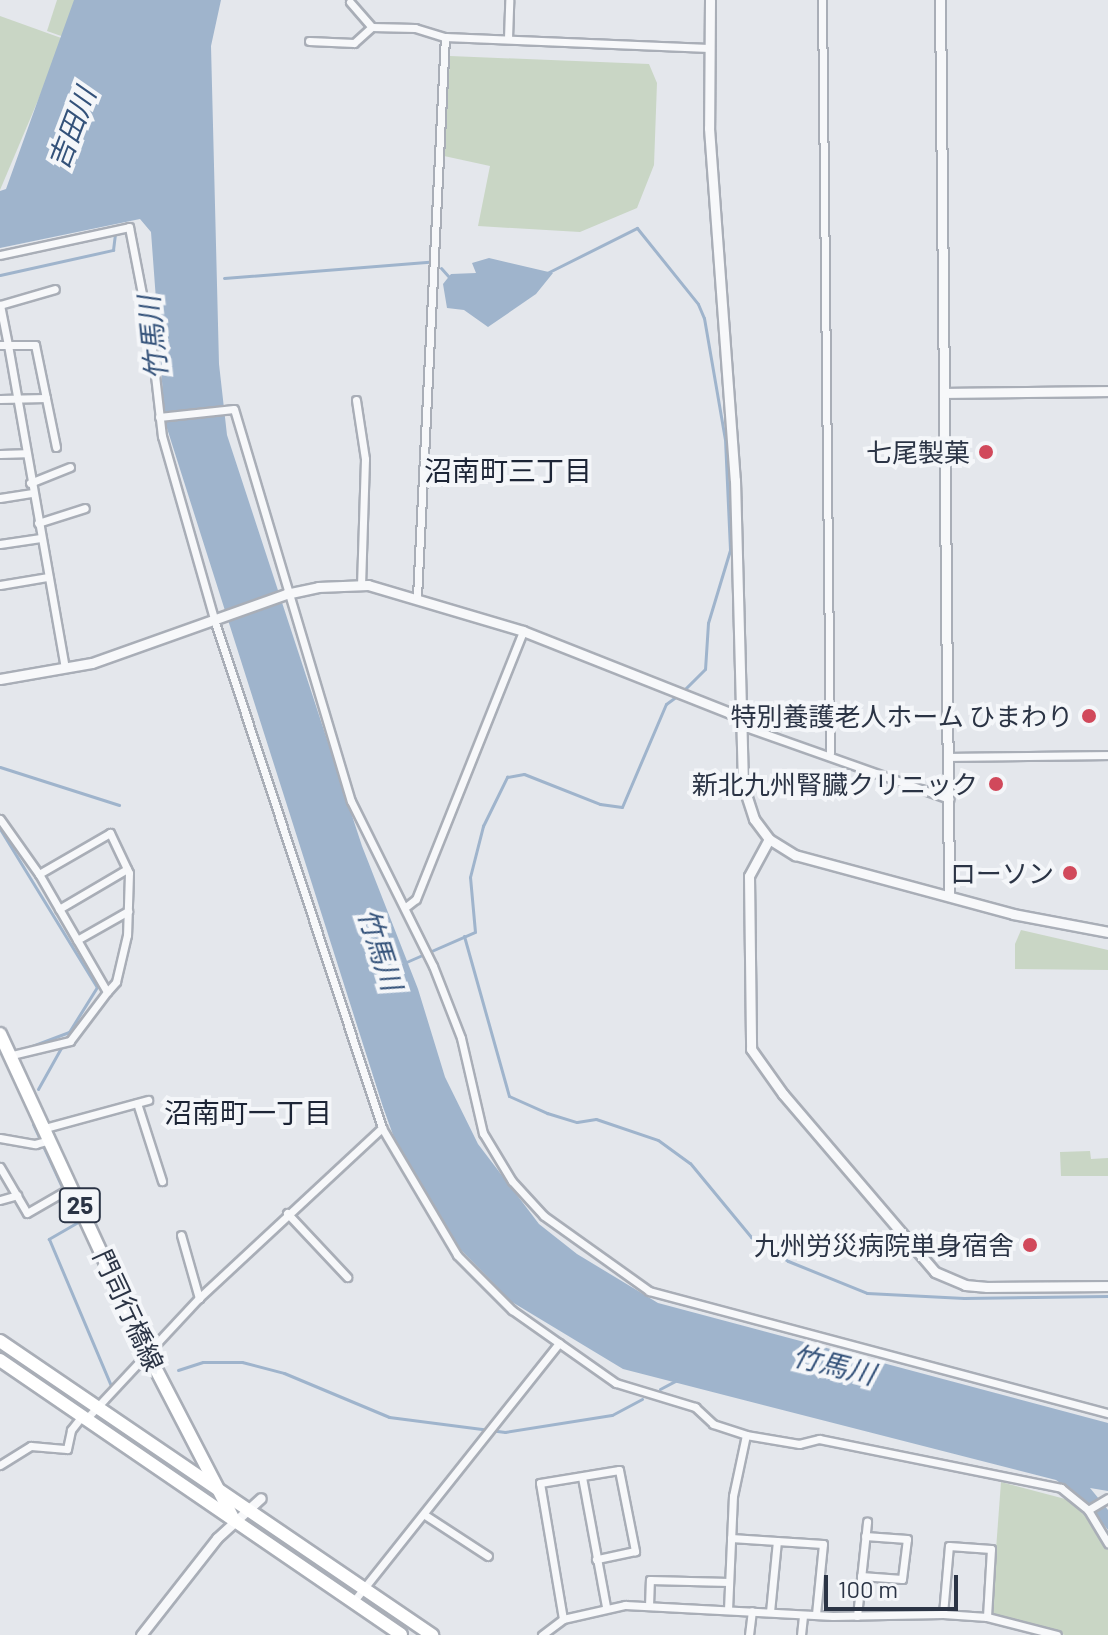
<!DOCTYPE html>
<html>
<head>
<meta charset="utf-8">
<style>
  body { margin:0 }
  #map { position:relative; width:1108px; height:1635px; overflow:hidden; background:#e4e7ec; font-family:Barlow,"Noto Sans JP",sans-serif }
  div>[style] { position:absolute }
  [style*='--x'] { left:calc(var(--x)*1px); top:calc(var(--y)*1px); width:calc(var(--w)*1px); rotate:calc(var(--a)*1deg) }
  .green>* { inset:0; background:#c9d6c5 }
  .water>* { inset:0; background:#9fb4cc }
  .stream>* { height:3px; margin:-1.5px; padding:0 1.5px; transform-origin:1.5px; border-radius:1.5px; background:#9fb4cc }
  .roads { filter:drop-shadow(2px 0 #a9aeb7) drop-shadow(-2px 0 #a9aeb7) drop-shadow(0 2px #a9aeb7) drop-shadow(0 -2px #a9aeb7) }
  .minor>* { height:7px; margin:-3.5px; padding:0 3.5px; transform-origin:3.5px; border-radius:3.5px; background:#f7f8fa }
  .tertiary>* { height:9px; margin:-4.5px; padding:0 4.5px; transform-origin:4.5px; border-radius:4.5px; background:#f7f8fa }
  .primary>* { height:12px; margin:-6px; padding:0 6px; transform-origin:6px; border-radius:6px; background:#fff }
  .dots>* { width:22px; height:22px; translate:-50% -50%; box-sizing:border-box; border:4px solid #f4f6f9; border-radius:50% }
  span { translate:-50% -50%; white-space:nowrap; text-align:center; line-height:1.15; -webkit-text-stroke:8px #f4f6f9; paint-order:stroke }
  .shield-label span { padding:2px 6px; background:#f4f6f9; border:2px solid; border-radius:6px; -webkit-text-stroke-width:0 }
  .shield-label { font-size:24px; color:#2b3445; font-weight:700 }
  .poi-label { font-size:26px; color:#2b3445 }
  .right { translate:-100% -50%; text-align:right }
  .street-label { font-size:26px; color:#2b3445 }
  .water-label { font-size:28px; color:#34527a; font-style:italic }
  .neighbourhood-label { font-size:28px; color:#1d2536 }
  .scale { position:absolute; left:824px; top:1575px; width:134px; height:36px; box-sizing:border-box; border:4px solid #2b3445; border-top:0; padding-left:10px; font-size:24px; line-height:28px; white-space:nowrap; color:#2b3445; -webkit-text-stroke:6px #f4f6f9; paint-order:stroke }
</style>
</head>
<body>
<div id="map">
  <div class="green">
    <i style="clip-path:polygon(57px 0,76px 0,64px 37px,47px 31px)"></i>
    <i style="clip-path:polygon(0 16px,64px 39px,0 190px)"></i>
    <i style="clip-path:polygon(450px 56px,649px 64px,657px 83px,654px 165px,637px 208px,580px 232px,478px 226px,490px 166px,444px 156px)"></i>
    <i style="clip-path:polygon(1021px 930px,1108px 950px,1108px 970px,1015px 969px,1015px 944px)"></i>
    <i style="clip-path:polygon(1090px 1151px,1091px 1159px,1108px 1158px,1108px 1176px,1061px 1176px,1060px 1152px)"></i>
    <i style="clip-path:polygon(1001px 1482px,1069px 1500px,1094px 1525px,1108px 1550px,1108px 1635px,1065px 1635px,991px 1617px)"></i>
  </div>
  <div class="water">
    <i style="clip-path:polygon(74px 0,221px 0,211px 46px,219px 364px,227px 435px,362px 846px,418px 989px,445px 1077px,478px 1144px,539px 1224px,577px 1254px,658px 1303px,1108px 1423px,1108px 1491px,1090px 1488px,1108px 1510px,1108px 1530px,1084px 1500px,1056px 1480px,623px 1369px,512px 1302px,461px 1250px,432px 1208px,401px 1157px,383px 1107px,165px 422px,151px 232px,140px 219px,0 248px,0 191px,6px 189px)"></i>
    <i style="clip-path:polygon(489px 258px,553px 273px,536px 294px,488px 327px,464px 310px,447px 308px,443px 284px,451px 274px,476px 273px,472px 263px)"></i>
  </div>
  <div class="stream">
    <i style="--x:441;--y:268;--w:12;--a:48"></i>
    <i style="--x:545;--y:274;--w:103;--a:-26.6"></i>
    <i style="--x:637;--y:228;--w:97;--a:51.2"></i>
    <i style="--x:698;--y:304;--w:15;--a:67"></i>
    <i style="--x:704;--y:318;--w:123;--a:80.2"></i>
    <i style="--x:725;--y:439;--w:111;--a:87.4"></i>
    <i style="--x:730;--y:550;--w:76;--a:106.8"></i>
    <i style="--x:708;--y:623;--w:46;--a:93.7"></i>
    <i style="--x:705;--y:669;--w:31;--a:135"></i>
    <i style="--x:0;--y:275;--w:116;--a:-12.5"></i>
    <i style="--x:113;--y:250;--w:17;--a:-83"></i>
    <i style="--x:224;--y:278;--w:206;--a:-4.5"></i>
    <i style="--x:0;--y:767;--w:125;--a:17.7"></i>
    <i style="--x:0;--y:829;--w:185;--a:58.5"></i>
    <i style="--x:97;--y:987;--w:53;--a:121.9"></i>
    <i style="--x:69;--y:1032;--w:48;--a:159.3"></i>
    <i style="--x:464;--y:936;--w:166;--a:74.3"></i>
    <i style="--x:509;--y:1096;--w:42;--a:24.1"></i>
    <i style="--x:547;--y:1113;--w:31;--a:17"></i>
    <i style="--x:577;--y:1122;--w:19;--a:-9"></i>
    <i style="--x:596;--y:1119;--w:65;--a:18.7"></i>
    <i style="--x:658;--y:1140;--w:39;--a:36"></i>
    <i style="--x:690;--y:1163;--w:96;--a:50.5"></i>
    <i style="--x:751;--y:1237;--w:44;--a:33"></i>
    <i style="--x:788;--y:1261;--w:85;--a:22.1"></i>
    <i style="--x:867;--y:1293;--w:97;--a:3"></i>
    <i style="--x:964;--y:1298;--w:144;--a:-0.8"></i>
    <i style="--x:404;--y:963;--w:77;--a:-23.6"></i>
    <i style="--x:475;--y:932;--w:55;--a:-95.2"></i>
    <i style="--x:470;--y:877;--w:53;--a:-75.7"></i>
    <i style="--x:483;--y:826;--w:55;--a:-63.9"></i>
    <i style="--x:507;--y:777;--w:17;--a:-10"></i>
    <i style="--x:524;--y:774;--w:82;--a:21.5"></i>
    <i style="--x:600;--y:804;--w:22;--a:8"></i>
    <i style="--x:622;--y:807;--w:112;--a:-66.9"></i>
    <i style="--x:666;--y:704;--w:14;--a:-36"></i>
    <i style="--x:38;--y:1089;--w:49;--a:-60.8"></i>
    <i style="--x:33;--y:1124;--w:108;--a:65.3"></i>
    <i style="--x:78;--y:1222;--w:34;--a:150"></i>
    <i style="--x:49;--y:1239;--w:160;--a:67.1"></i>
    <i style="--x:178;--y:1370;--w:26;--a:-18"></i>
    <i style="--x:203;--y:1362;--w:39;--a:0"></i>
    <i style="--x:242;--y:1362;--w:43;--a:14.7"></i>
    <i style="--x:284;--y:1373;--w:114;--a:22.7"></i>
    <i style="--x:389;--y:1417;--w:117;--a:7.4"></i>
    <i style="--x:505;--y:1432;--w:108;--a:-9"></i>
    <i style="--x:612;--y:1415;--w:34;--a:-28"></i>
    <i style="--x:660;--y:1389;--w:19;--a:-28"></i>
  </div>
  <div class="roads">
    <div class="minor">
      <i style="--x:822;--y:0;--w:753;--a:89.39"></i>
      <i style="--x:350;--y:2;--w:33;--a:49"></i>
      <i style="--x:372;--y:27;--w:43;--a:1.3"></i>
      <i style="--x:415;--y:28;--w:31;--a:17"></i>
      <i style="--x:445;--y:37;--w:264;--a:2.4"></i>
      <i style="--x:508;--y:38;--w:38;--a:-88"></i>
      <i style="--x:309;--y:41;--w:45;--a:2.5"></i>
      <i style="--x:354;--y:43;--w:24;--a:-42"></i>
      <i style="--x:0;--y:255;--w:132;--a:-12.2"></i>
      <i style="--x:129;--y:227;--w:115;--a:79"></i>
      <i style="--x:151;--y:340;--w:97;--a:83.5"></i>
      <i style="--x:162;--y:436;--w:190;--a:74.1"></i>
      <i style="--x:214;--y:619;--w:536;--a:71.73"></i>
      <i style="--x:382;--y:1128;--w:147;--a:59.4"></i>
      <i style="--x:457;--y:1255;--w:78;--a:45"></i>
      <i style="--x:512;--y:1310;--w:127;--a:35.1"></i>
      <i style="--x:616;--y:1383;--w:83;--a:16.9"></i>
      <i style="--x:695;--y:1407;--w:25;--a:43"></i>
      <i style="--x:713;--y:1424;--w:35;--a:18"></i>
      <i style="--x:746;--y:1435;--w:54;--a:9.6"></i>
      <i style="--x:799;--y:1444;--w:21;--a:-14"></i>
      <i style="--x:819;--y:1439;--w:247;--a:11.4"></i>
      <i style="--x:1061;--y:1488;--w:35;--a:39"></i>
      <i style="--x:1088;--y:1510;--w:39;--a:59"></i>
      <i style="--x:0;--y:345;--w:8;--a:0"></i>
      <i style="--x:8;--y:345;--w:41;--a:-101.3"></i>
      <i style="--x:0;--y:305;--w:57;--a:-16.2"></i>
      <i style="--x:0;--y:399;--w:46;--a:-1.2"></i>
      <i style="--x:356;--y:400;--w:60;--a:81.3"></i>
      <i style="--x:365;--y:459;--w:126;--a:91.8"></i>
      <i style="--x:159;--y:417;--w:75;--a:-6.1"></i>
      <i style="--x:234;--y:409;--w:409;--a:73.4"></i>
      <i style="--x:351;--y:801;--w:184;--a:63.6"></i>
      <i style="--x:433;--y:966;--w:77;--a:68.7"></i>
      <i style="--x:461;--y:1038;--w:98;--a:77"></i>
      <i style="--x:483;--y:1133;--w:56;--a:58.9"></i>
      <i style="--x:512;--y:1181;--w:47;--a:47.6"></i>
      <i style="--x:544;--y:1216;--w:129;--a:35.5"></i>
      <i style="--x:649;--y:1291;--w:475;--a:14.9"></i>
      <i style="--x:56;--y:447;--w:104;--a:-101.6"></i>
      <i style="--x:35;--y:345;--w:27;--a:180"></i>
      <i style="--x:8;--y:345;--w:328;--a:80"></i>
      <i style="--x:0;--y:454;--w:25;--a:-2"></i>
      <i style="--x:30;--y:483;--w:43;--a:-21.8"></i>
      <i style="--x:0;--y:498;--w:33;--a:-9"></i>
      <i style="--x:38;--y:523;--w:49;--a:-17.7"></i>
      <i style="--x:0;--y:544;--w:41;--a:-8.3"></i>
      <i style="--x:0;--y:585;--w:49;--a:-9.5"></i>
      <i style="--x:417;--y:597;--w:561;--a:-87.14"></i>
      <i style="--x:743;--y:726;--w:219;--a:19.5"></i>
      <i style="--x:948;--y:757;--w:160;--a:-0.7"></i>
      <i style="--x:0;--y:819;--w:67;--a:54.7"></i>
      <i style="--x:39;--y:874;--w:136;--a:60"></i>
      <i style="--x:107;--y:992;--w:61;--a:127.1"></i>
      <i style="--x:70;--y:1041;--w:60;--a:166.4"></i>
      <i style="--x:39;--y:874;--w:82;--a:-30"></i>
      <i style="--x:110;--y:833;--w:44;--a:64.6"></i>
      <i style="--x:129;--y:873;--w:62;--a:91.8"></i>
      <i style="--x:127;--y:935;--w:48;--a:103.2"></i>
      <i style="--x:116;--y:982;--w:13;--a:132"></i>
      <i style="--x:407;--y:906;--w:11;--a:-38"></i>
      <i style="--x:416;--y:899;--w:289;--a:-68.2"></i>
      <i style="--x:59;--y:909;--w:79;--a:-30.5"></i>
      <i style="--x:77;--y:940;--w:59;--a:-29.6"></i>
      <i style="--x:137;--y:1103;--w:82;--a:72.2"></i>
      <i style="--x:45;--y:1128;--w:107;--a:-15.2"></i>
      <i style="--x:0;--y:1138;--w:36;--a:10"></i>
      <i style="--x:35;--y:1144;--w:16;--a:-15"></i>
      <i style="--x:0;--y:1167;--w:53;--a:59.6"></i>
      <i style="--x:27;--y:1213;--w:52;--a:-30"></i>
      <i style="--x:0;--y:1200;--w:18;--a:-16"></i>
      <i style="--x:287;--y:1213;--w:88;--a:46.8"></i>
      <i style="--x:181;--y:1235;--w:66;--a:74.1"></i>
      <i style="--x:86;--y:1419;--w:166;--a:-47"></i>
      <i style="--x:199;--y:1298;--w:250;--a:-42.9"></i>
      <i style="--x:0;--y:1465;--w:36;--a:-32"></i>
      <i style="--x:31;--y:1446;--w:36;--a:5"></i>
      <i style="--x:67;--y:1449;--w:19;--a:-78"></i>
      <i style="--x:71;--y:1430;--w:18;--a:-52"></i>
      <i style="--x:582;--y:1477;--w:131;--a:79.5"></i>
      <i style="--x:1088;--y:1510;--w:23;--a:-31"></i>
      <i style="--x:425;--y:1515;--w:75;--a:33.1"></i>
      <i style="--x:731;--y:1538;--w:92;--a:3.7"></i>
      <i style="--x:823;--y:1544;--w:70;--a:95.7"></i>
      <i style="--x:861;--y:1576;--w:41;--a:4.2"></i>
      <i style="--x:902;--y:1579;--w:40;--a:-82.9"></i>
      <i style="--x:907;--y:1539;--w:42;--a:-175.9"></i>
      <i style="--x:353;--y:1602;--w:331;--a:-51.5"></i>
      <i style="--x:649;--y:1606;--w:26;--a:-88"></i>
      <i style="--x:650;--y:1580;--w:79;--a:1.5"></i>
      <i style="--x:728;--y:1610;--w:114;--a:-87.5"></i>
      <i style="--x:733;--y:1496;--w:62;--a:-78"></i>
      <i style="--x:770;--y:1612;--w:71;--a:-84.4"></i>
      <i style="--x:943;--y:1614;--w:68;--a:-85"></i>
      <i style="--x:949;--y:1546;--w:42;--a:4.1"></i>
      <i style="--x:991;--y:1549;--w:68;--a:93.4"></i>
      <i style="--x:857;--y:1616;--w:95;--a:-83.9"></i>
      <i style="--x:563;--y:1619;--w:138;--a:-99.6"></i>
      <i style="--x:540;--y:1483;--w:80;--a:-9.3"></i>
      <i style="--x:619;--y:1470;--w:83;--a:78.8"></i>
      <i style="--x:635;--y:1551;--w:40;--a:168"></i>
      <i style="--x:542;--y:1635;--w:26;--a:-37"></i>
      <i style="--x:563;--y:1619;--w:64;--a:-12.7"></i>
      <i style="--x:625;--y:1605;--w:208;--a:3"></i>
      <i style="--x:833;--y:1616;--w:110;--a:-1"></i>
      <i style="--x:943;--y:1614;--w:44;--a:3.9"></i>
      <i style="--x:987;--y:1617;--w:72;--a:14.4"></i>
      <i style="--x:749;--y:1635;--w:24;--a:-83"></i>
      <i style="--x:801;--y:1635;--w:20;--a:-84"></i>
    </div>
    <div class="tertiary">
      <i style="--x:710;--y:0;--w:128;--a:90.4"></i>
      <i style="--x:709;--y:128;--w:353;--a:85.8"></i>
      <i style="--x:735;--y:480;--w:305;--a:88.5"></i>
      <i style="--x:743;--y:785;--w:36;--a:72"></i>
      <i style="--x:754;--y:819;--w:25;--a:53"></i>
      <i style="--x:769;--y:839;--w:31;--a:32"></i>
      <i style="--x:795;--y:855;--w:226;--a:15.1"></i>
      <i style="--x:1013;--y:914;--w:97;--a:10.7"></i>
      <i style="--x:940;--y:0;--w:896;--a:89.42"></i>
      <i style="--x:945;--y:393;--w:163;--a:-0.7"></i>
      <i style="--x:0;--y:679;--w:93;--a:-9.9"></i>
      <i style="--x:92;--y:663;--w:206;--a:-19.6"></i>
      <i style="--x:286;--y:594;--w:33;--a:-12"></i>
      <i style="--x:318;--y:587;--w:50;--a:-2.3"></i>
      <i style="--x:368;--y:585;--w:162;--a:16.5"></i>
      <i style="--x:523;--y:631;--w:237;--a:21.6"></i>
      <i style="--x:769;--y:839;--w:42;--a:118.4"></i>
      <i style="--x:749;--y:876;--w:173;--a:89.3"></i>
      <i style="--x:751;--y:1049;--w:55;--a:54.6"></i>
      <i style="--x:783;--y:1094;--w:234;--a:49.5"></i>
      <i style="--x:935;--y:1272;--w:33;--a:23"></i>
      <i style="--x:965;--y:1285;--w:22;--a:5"></i>
      <i style="--x:987;--y:1287;--w:121;--a:-0.5"></i>
      <i style="--x:141;--y:1635;--w:123;--a:-51.9"></i>
      <i style="--x:217;--y:1538;--w:59;--a:-42.3"></i>
    </div>
    <div class="primary">
      <i style="--x:0;--y:1034;--w:353;--a:65.2"></i>
      <i style="--x:148;--y:1354;--w:187;--a:62.6"></i>
      <i style="--x:0;--y:1341;--w:523;--a:34.24"></i>
      <i style="--x:0;--y:1360;--w:486;--a:34.4"></i>
    </div>
  </div>
  <div class="dots">
    <i style="left:986px;top:452px;background:#d1495b"></i>
    <i style="left:1089px;top:716px;background:#d1495b"></i>
    <i style="left:996px;top:784px;background:#d1495b"></i>
    <i style="left:1070px;top:873px;background:#d1495b"></i>
    <i style="left:1030px;top:1245px;background:#d1495b"></i>
  </div>
  <div class="shield-label">
    <span style="left:80px;top:1205px">25</span>
  </div>
  <div class="poi-label">
    <span class="right" style="left:970px;top:452px">七尾製菓</span>
    <span class="right" style="left:1073px;top:716px">特別養護老人ホーム ひまわり</span>
    <span class="right" style="left:978px;top:784px">新北九州腎臓クリニック</span>
    <span class="right" style="left:1054px;top:873px">ローソン</span>
    <span class="right" style="left:1014px;top:1245px">九州労災病院単身宿舎</span>
  </div>
  <div class="street-label">
    <span style="left:129px;top:1310px;rotate:65deg">門司行橋線</span>
  </div>
  <div class="water-label">
    <span style="left:71px;top:128px;rotate:-69deg">吉田川</span>
    <span style="left:152px;top:338px;rotate:-96deg">竹馬川</span>
    <span style="left:381px;top:949px;rotate:72deg">竹馬川</span>
    <span style="left:834px;top:1364px;rotate:14deg">竹馬川</span>
  </div>
  <div class="neighbourhood-label">
    <span style="left:508px;top:470px">沼南町三丁目</span>
    <span style="left:248px;top:1112px">沼南町一丁目</span>
  </div>
  <div class="scale">100 m</div>
</div>
</body>
</html>
